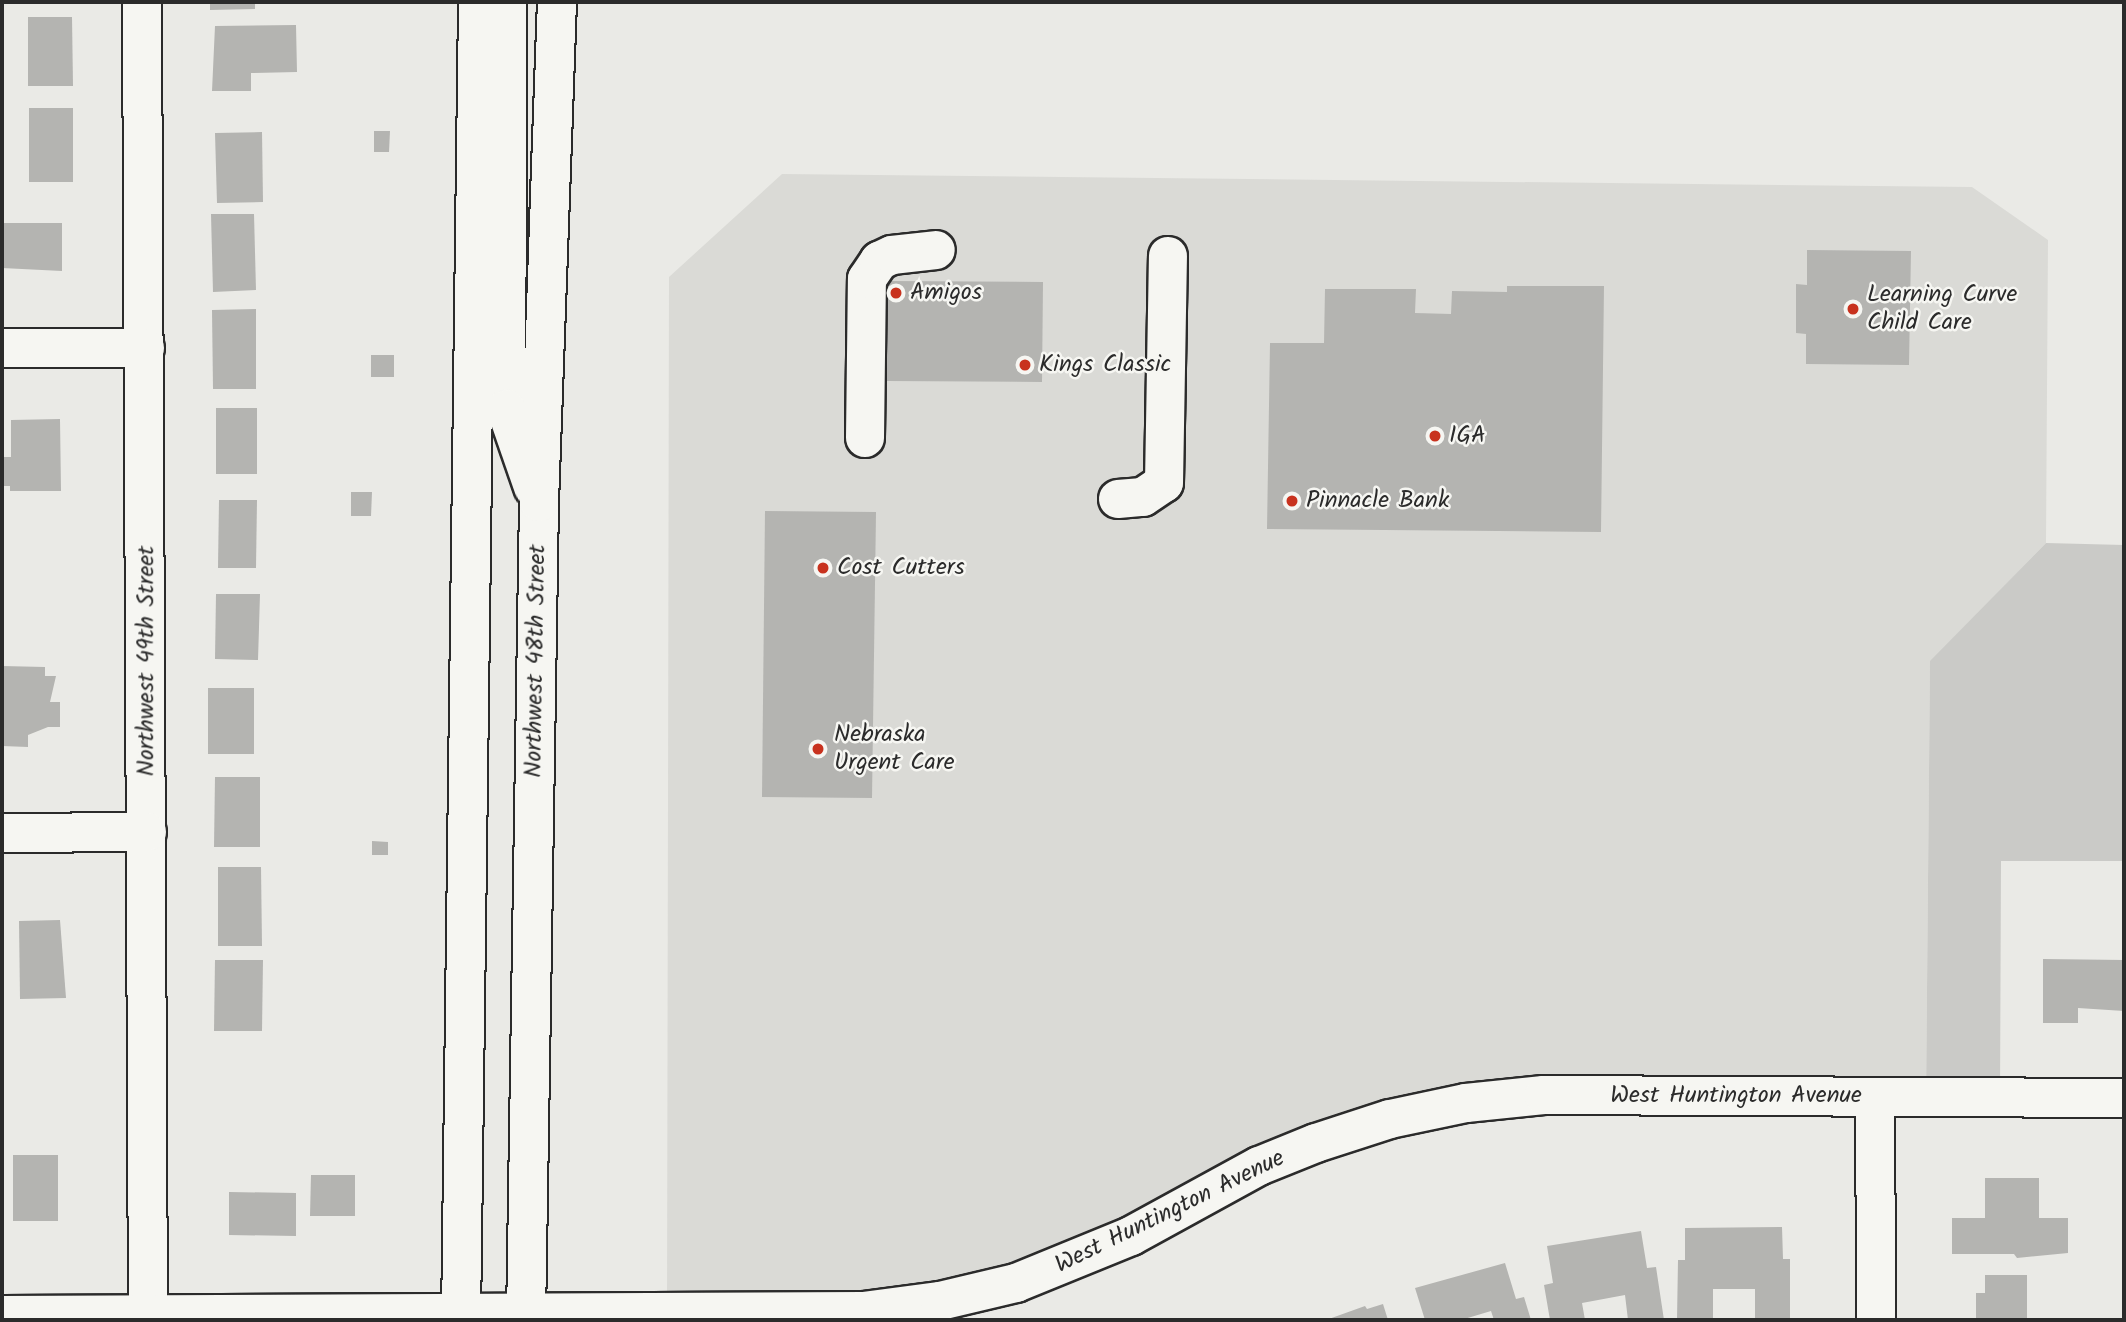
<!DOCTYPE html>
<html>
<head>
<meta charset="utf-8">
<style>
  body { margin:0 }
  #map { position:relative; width:2126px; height:1322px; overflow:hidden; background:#eaeae6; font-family:Kalam,sans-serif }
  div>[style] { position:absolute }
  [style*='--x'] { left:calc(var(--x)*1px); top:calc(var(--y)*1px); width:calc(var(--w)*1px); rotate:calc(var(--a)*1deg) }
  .built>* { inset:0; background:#dadad6 }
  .green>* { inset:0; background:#cacac7 }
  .building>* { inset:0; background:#b4b4b1 }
  .roads { filter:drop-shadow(2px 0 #2b2b2b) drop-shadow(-2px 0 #2b2b2b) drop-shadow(0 2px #2b2b2b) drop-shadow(0 -2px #2b2b2b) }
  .minor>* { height:38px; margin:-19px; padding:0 19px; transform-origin:19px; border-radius:19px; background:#f6f6f2 }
  .major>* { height:38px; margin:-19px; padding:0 19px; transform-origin:19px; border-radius:19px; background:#f6f6f2 }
  .dots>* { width:19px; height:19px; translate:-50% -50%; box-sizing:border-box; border:4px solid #f6f6f2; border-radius:50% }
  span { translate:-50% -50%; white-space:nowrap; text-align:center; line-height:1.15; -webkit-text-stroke:5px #f6f6f2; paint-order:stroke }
  .poi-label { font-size:24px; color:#2b2b2b }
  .left { translate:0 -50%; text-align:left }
  .street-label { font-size:24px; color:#2b2b2b }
  .frame { position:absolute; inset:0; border:4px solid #2b2b2b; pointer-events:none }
</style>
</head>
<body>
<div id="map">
  <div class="built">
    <i style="clip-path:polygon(782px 174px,1972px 187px,2048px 240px,2046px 543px,1930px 662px,1926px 1098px,1466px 1103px,1016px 1283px,667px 1313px,669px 277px)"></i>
  </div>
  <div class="green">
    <i style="clip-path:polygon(2046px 543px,2124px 545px,2124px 861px,2001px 861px,2000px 1098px,1926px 1098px,1930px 661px)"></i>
  </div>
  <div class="building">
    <i style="clip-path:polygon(210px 2px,255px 2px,255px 9px,210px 10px)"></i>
    <i style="clip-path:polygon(28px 17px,72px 17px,73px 86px,28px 86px)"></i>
    <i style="clip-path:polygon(296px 25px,297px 72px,251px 73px,251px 91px,212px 91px,215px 26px)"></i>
    <i style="clip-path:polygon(29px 108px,73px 108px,73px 182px,29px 182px)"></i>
    <i style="clip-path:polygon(374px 131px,390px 131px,389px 152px,374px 152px)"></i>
    <i style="clip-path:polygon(262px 132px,263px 202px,217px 203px,215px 133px)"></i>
    <i style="clip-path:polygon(211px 214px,254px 214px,256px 290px,213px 292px)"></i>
    <i style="clip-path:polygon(2px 223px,62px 223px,62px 271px,2px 268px)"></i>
    <i style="clip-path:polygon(1807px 250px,1911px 251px,1909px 365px,1806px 364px,1806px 334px,1796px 333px,1796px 284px,1807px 285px)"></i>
    <i style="clip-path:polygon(887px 281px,1043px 282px,1042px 382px,886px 381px)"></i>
    <i style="clip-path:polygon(1507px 286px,1604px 286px,1601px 532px,1267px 529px,1270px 343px,1324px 343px,1325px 289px,1416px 289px,1415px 313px,1451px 314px,1452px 291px,1507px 292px)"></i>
    <i style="clip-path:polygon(256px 309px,256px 389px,213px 389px,212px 310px)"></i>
    <i style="clip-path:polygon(371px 355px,394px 355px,394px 377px,371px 377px)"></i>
    <i style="clip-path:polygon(216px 408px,257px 408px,257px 474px,216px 474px)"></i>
    <i style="clip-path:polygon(60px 419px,61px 491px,10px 491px,10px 486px,2px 486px,2px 457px,11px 457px,11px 420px)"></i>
    <i style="clip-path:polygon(351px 492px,372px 492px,371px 516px,351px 516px)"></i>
    <i style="clip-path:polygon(219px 500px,257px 500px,256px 568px,218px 568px)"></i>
    <i style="clip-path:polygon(765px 511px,876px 512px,872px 798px,762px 797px)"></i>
    <i style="clip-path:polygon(216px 594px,260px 594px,258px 660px,215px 659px)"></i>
    <i style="clip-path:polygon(2px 666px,45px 667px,45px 676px,56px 676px,50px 702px,60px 702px,60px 727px,48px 727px,28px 735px,28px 747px,2px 746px)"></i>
    <i style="clip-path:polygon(208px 688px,254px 688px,254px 754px,208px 754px)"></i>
    <i style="clip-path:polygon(215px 777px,260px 777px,260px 847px,214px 847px)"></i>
    <i style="clip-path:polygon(372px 841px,388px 842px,388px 855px,372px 855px)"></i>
    <i style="clip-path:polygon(218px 867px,261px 867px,262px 946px,218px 946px)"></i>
    <i style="clip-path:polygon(60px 920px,66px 998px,20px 999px,19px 921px)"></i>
    <i style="clip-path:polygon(2043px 959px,2124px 960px,2124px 1011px,2078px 1008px,2078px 1023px,2043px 1023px)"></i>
    <i style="clip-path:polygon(215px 960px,263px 960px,262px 1031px,214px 1031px)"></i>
    <i style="clip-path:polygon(13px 1155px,58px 1155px,58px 1221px,13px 1221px)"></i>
    <i style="clip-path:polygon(311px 1175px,355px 1175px,355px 1216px,310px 1216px)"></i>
    <i style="clip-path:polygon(1985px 1178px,2039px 1178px,2039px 1218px,2068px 1218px,2068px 1253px,2017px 1258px,2014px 1254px,1952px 1254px,1952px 1218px,1985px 1218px)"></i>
    <i style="clip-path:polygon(229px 1192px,296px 1193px,296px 1236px,229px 1235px)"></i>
    <i style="clip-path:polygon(1782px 1227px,1783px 1259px,1790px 1259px,1790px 1320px,1755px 1320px,1755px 1289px,1713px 1289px,1713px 1320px,1677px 1320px,1678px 1260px,1685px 1260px,1685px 1228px)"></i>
    <i style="clip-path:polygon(1641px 1231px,1647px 1268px,1656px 1267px,1664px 1320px,1628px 1320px,1625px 1295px,1582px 1303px,1585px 1320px,1550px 1320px,1544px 1285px,1553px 1283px,1547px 1246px)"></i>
    <i style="clip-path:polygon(1505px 1263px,1516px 1299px,1524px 1297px,1531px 1320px,1494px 1320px,1491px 1311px,1461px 1320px,1425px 1320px,1415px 1288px)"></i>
    <i style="clip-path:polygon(1985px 1275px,2027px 1275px,2027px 1320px,1976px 1320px,1976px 1293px,1985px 1293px)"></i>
    <i style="clip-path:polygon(1383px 1304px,1388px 1320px,1326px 1320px,1365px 1306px,1367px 1309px)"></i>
  </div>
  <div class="roads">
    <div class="minor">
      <i style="--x:142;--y:2;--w:1318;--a:89.74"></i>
      <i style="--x:2;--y:348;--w:143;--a:0"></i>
      <i style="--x:865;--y:438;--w:159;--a:-89.3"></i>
      <i style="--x:867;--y:279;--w:22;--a:-56"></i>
      <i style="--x:879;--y:261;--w:14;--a:-25"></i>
      <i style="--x:892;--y:255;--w:44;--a:-6.5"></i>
      <i style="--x:1118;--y:499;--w:25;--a:-5"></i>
      <i style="--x:1143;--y:497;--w:25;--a:-34"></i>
      <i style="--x:1164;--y:483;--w:227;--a:-89"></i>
      <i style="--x:2;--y:833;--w:145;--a:-0.4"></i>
      <i style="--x:1875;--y:1097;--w:223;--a:89.7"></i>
      <i style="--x:2;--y:1315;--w:861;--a:-0.27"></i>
      <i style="--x:863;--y:1311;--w:78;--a:-7.4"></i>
      <i style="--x:940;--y:1301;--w:78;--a:-13.3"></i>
      <i style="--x:1016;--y:1283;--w:124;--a:-22.2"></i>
      <i style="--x:1131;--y:1236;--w:146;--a:-28.7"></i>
      <i style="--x:1259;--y:1166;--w:61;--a:-22"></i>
      <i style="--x:1316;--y:1143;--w:78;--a:-18"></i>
      <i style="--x:1390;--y:1119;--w:78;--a:-11.9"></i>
      <i style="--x:1466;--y:1103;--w:78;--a:-5.9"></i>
      <i style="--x:1544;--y:1095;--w:580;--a:0.3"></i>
    </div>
    <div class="major">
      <i style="--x:507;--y:2;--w:407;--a:90.1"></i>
      <i style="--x:506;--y:409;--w:83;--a:70.9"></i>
      <i style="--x:461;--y:1320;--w:1318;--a:-89.26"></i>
      <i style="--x:526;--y:1320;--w:818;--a:-89.09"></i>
      <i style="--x:539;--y:502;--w:500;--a:-87.94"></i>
    </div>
  </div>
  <div class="dots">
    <i style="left:896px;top:293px;background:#c8321e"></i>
    <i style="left:1853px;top:309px;background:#c8321e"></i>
    <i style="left:1025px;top:365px;background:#c8321e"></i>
    <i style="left:1435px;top:436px;background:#c8321e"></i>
    <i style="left:1292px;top:501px;background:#c8321e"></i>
    <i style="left:823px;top:568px;background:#c8321e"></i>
    <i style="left:818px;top:749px;background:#c8321e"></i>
  </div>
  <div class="poi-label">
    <span class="left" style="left:910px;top:293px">Amigos</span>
    <span class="left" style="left:1867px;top:309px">Learning Curve<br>Child Care</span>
    <span class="left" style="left:1039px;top:365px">Kings Classic</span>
    <span class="left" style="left:1449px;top:436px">IGA</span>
    <span class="left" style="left:1306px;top:501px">Pinnacle Bank</span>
    <span class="left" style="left:837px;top:568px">Cost Cutters</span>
    <span class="left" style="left:834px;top:749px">Nebraska<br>Urgent Care</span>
  </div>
  <div class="street-label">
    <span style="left:147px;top:661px;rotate:-90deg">Northwest 49th Street</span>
    <span style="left:536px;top:661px;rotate:-89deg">Northwest 48th Street</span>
    <span style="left:1736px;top:1096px">West Huntington Avenue</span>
    <span style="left:1170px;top:1212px;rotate:-26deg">West Huntington Avenue</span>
  </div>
  <div class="frame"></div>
</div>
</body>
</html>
